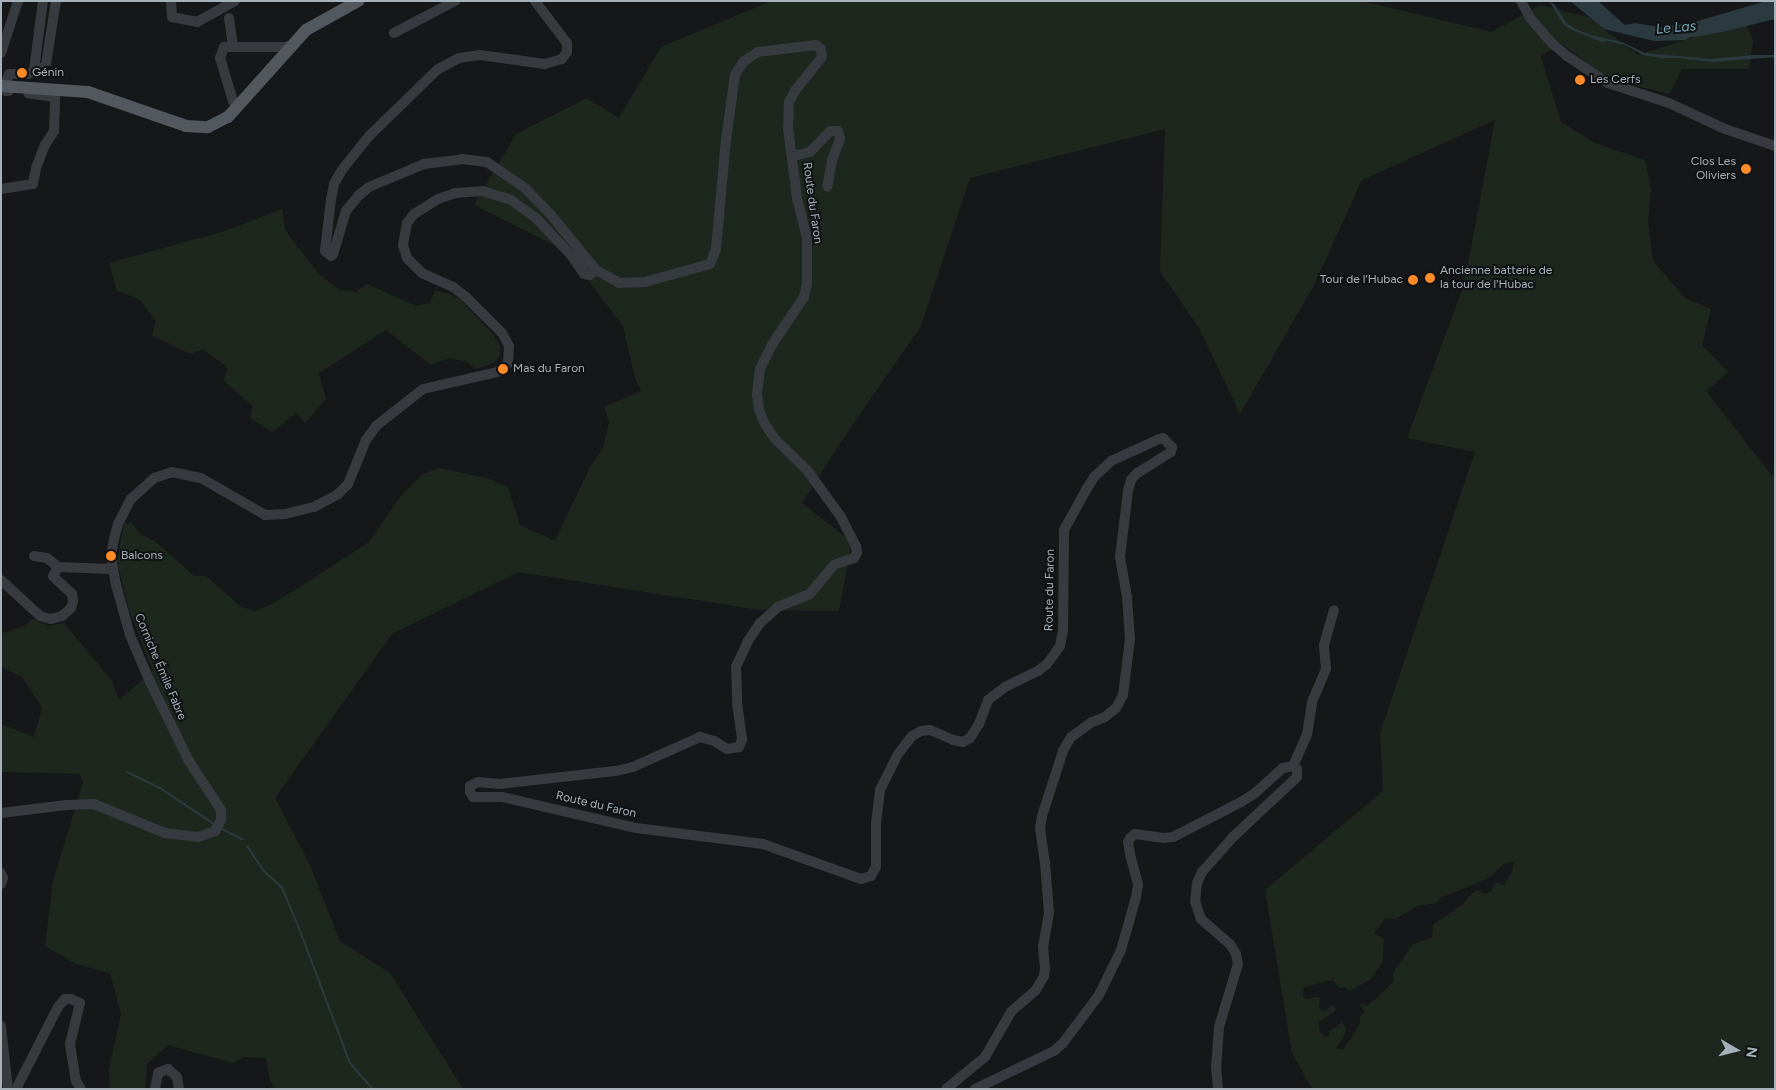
<!DOCTYPE html>
<html>
<head>
<meta charset="utf-8">
<style>
  body { margin:0 }
  #map { position:relative; width:1776px; height:1090px; overflow:hidden; background:#161719; font-family:Figtree,sans-serif }
  div>[style] { position:absolute }
  [style*='--x'] { left:calc(var(--x)*1px); top:calc(var(--y)*1px); width:calc(var(--w)*1px); rotate:calc(var(--a)*1deg) }
  .green>* { inset:0; background:#1e271e }
  .water>* { inset:0; background:#2b3a3e }
  .stream>* { height:2px; margin:-1px; padding:0 1px; transform-origin:1px; border-radius:1px; background:#2b3a3e }
  .minor>* { height:10px; margin:-5px; padding:0 5px; transform-origin:5px; border-radius:5px; background:#373a3e }
  .major>* { height:12px; margin:-6px; padding:0 6px; transform-origin:6px; border-radius:6px; background:#53575e }
  .dots>* { width:14px; height:14px; translate:-50% -50%; box-sizing:border-box; border:2px solid #111214; border-radius:50% }
  span { translate:-50% -50%; white-space:nowrap; text-align:center; line-height:1.15; -webkit-text-stroke:4px #111214; paint-order:stroke }
  .poi-label { font-size:12px; color:#a7b1ba }
  .left { translate:0 -50%; text-align:left }
  .right { translate:-100% -50%; text-align:right }
  .street-label { font-size:12px; color:#a7b1ba }
  .water-label { font-size:14px; color:#7ba8b8; font-style:italic }
  .frame { position:absolute; inset:0; border:2px solid #a7b1ba; pointer-events:none }
  .north { position:absolute; left:1711px; top:1025px; width:50px; height:50px; -webkit-text-stroke:4px #111214; paint-order:stroke; rotate:98deg; font-size:14px; font-weight:700; line-height:20px; text-align:center; color:#a7b1ba }
  .north::after { content:''; display:block; margin:auto; width:18px; height:22px; background:#a7b1ba; clip-path:polygon(50% 0,100% 100%,50% 72%,0 100%) }
</style>
</head>
<body>
<div id="map">
  <div class="green">
    <i style="clip-path:polygon(evenodd,771px 1px,1361px 1px,1492px 32px,1540px 5px,1588px 17px,1638px 55px,1745px 21px,1753px 41px,1749px 69px,1682px 69px,1670px 94px,1620px 82px,1599px 72px,1559px 42px,1541px 57px,1561px 122px,1595px 143px,1645px 160px,1651px 190px,1648px 221px,1653px 261px,1685px 298px,1711px 309px,1702px 345px,1728px 372px,1706px 391px,1772px 476px,1775px 474px,1775px 1089px,1312px 1089px,1292px 1053px,1265px 890px,1383px 791px,1380px 733px,1475px 452px,1407px 438px,1464px 285px,1495px 120px,1362px 180px,1314px 285px,1240px 414px,1199px 328px,1160px 271px,1165px 129px,970px 178px,921px 326px,842px 440px,802px 503px,852px 542px,839px 611px,760px 610px,518px 572px,392px 634px,275px 798px,309px 863px,340px 941px,390px 973px,463px 1089px,276px 1089px,270px 1081px,266px 1058px,244px 1057px,233px 1063px,168px 1045px,147px 1064px,145px 1089px,110px 1089px,109px 1069px,121px 1014px,110px 973px,76px 964px,45px 946px,53px 881px,83px 782px,80px 774px,1px 772px,1px 724px,34px 737px,42px 708px,22px 677px,1px 667px,1px 634px,24px 626px,32px 619px,49px 626px,64px 623px,112px 681px,119px 700px,153px 671px,129px 610px,117px 561px,124px 524px,131px 522px,140px 534px,155px 541px,194px 576px,206px 576px,240px 606px,254px 611px,266px 607px,297px 589px,369px 542px,400px 497px,423px 474px,440px 468px,489px 479px,508px 487px,520px 525px,555px 541px,590px 467px,603px 448px,609px 422px,604px 407px,641px 391px,635px 378px,623px 326px,566px 251px,474px 205px,516px 134px,587px 98px,619px 118px,661px 47px,771px 1px,1514px 861px,1512px 872px,1504px 885px,1496px 882px,1491px 891px,1484px 894px,1478px 890px,1472px 893px,1462px 905px,1433px 925px,1432px 937px,1412px 945px,1393px 973px,1393px 982px,1368px 1006px,1362px 1003px,1360px 1006px,1365px 1012px,1360px 1016px,1360px 1022px,1354px 1034px,1343px 1050px,1336px 1048px,1343px 1039px,1346px 1029px,1342px 1022px,1330px 1031px,1327px 1037px,1320px 1033px,1319px 1022px,1335px 1011px,1336px 1007px,1331px 1005px,1326px 1011px,1319px 1009px,1320px 998px,1315px 997px,1307px 999px,1303px 997px,1304px 987px,1333px 980px,1339px 988px,1345px 987px,1350px 991px,1371px 979px,1383px 961px,1384px 939px,1374px 933px,1386px 918px,1396px 919px,1417px 906px,1437px 903px,1438px 899px,1489px 878px,1504px 864px,1514px 861px)"></i>
    <i style="clip-path:polygon(282px 209px,285px 229px,293px 241px,319px 274px,339px 290px,356px 292px,367px 284px,416px 306px,430px 303px,435px 291px,447px 293px,460px 299px,491px 332px,500px 345px,500px 356px,492px 364px,475px 369px,467px 362px,450px 358px,431px 365px,386px 330px,319px 373px,326px 399px,305px 423px,296px 413px,272px 432px,250px 418px,253px 406px,224px 381px,228px 368px,203px 349px,190px 354px,152px 335px,156px 321px,139px 299px,117px 291px,109px 263px,225px 231px)"></i>
  </div>
  <div class="water">
    <i style="clip-path:polygon(1549px 1px,1555px 5px,1566px 23px,1576px 29px,1590px 35px,1622px 42px,1645px 53px,1710px 59px,1754px 55px,1775px 55px,1775px 57px,1713px 62px,1678px 58px,1661px 58px,1643px 55px,1625px 45px,1608px 41px,1602px 42px,1572px 30px,1564px 25px)"></i>
    <i style="clip-path:polygon(1570px 1px,1598px 1px,1625px 25px,1635px 23px,1659px 27px,1691px 23px,1763px 2px,1775px 2px,1775px 19px,1722px 32px,1688px 38px,1686px 40px,1654px 41px,1604px 29px)"></i>
  </div>
  <div class="stream">
    <i style="--x:127;--y:772;--w:37;--a:26"></i>
    <i style="--x:160;--y:788;--w:65;--a:33.7"></i>
    <i style="--x:220;--y:828;--w:25;--a:27"></i>
    <i style="--x:247;--y:846;--w:29;--a:56"></i>
    <i style="--x:263;--y:870;--w:26;--a:43"></i>
    <i style="--x:282;--y:888;--w:38;--a:67"></i>
    <i style="--x:297;--y:923;--w:150;--a:69.3"></i>
    <i style="--x:350;--y:1063;--w:35;--a:49"></i>
  </div>
  <div class="minor">
    <i style="--x:171;--y:1;--w:16;--a:86"></i>
    <i style="--x:172;--y:17;--w:25;--a:11"></i>
    <i style="--x:197;--y:22;--w:43;--a:-28.9"></i>
    <i style="--x:535;--y:1;--w:53;--a:52.7"></i>
    <i style="--x:567;--y:43;--w:9;--a:90"></i>
    <i style="--x:567;--y:52;--w:9;--a:126"></i>
    <i style="--x:562;--y:59;--w:18;--a:164"></i>
    <i style="--x:545;--y:64;--w:66;--a:-172.1"></i>
    <i style="--x:480;--y:55;--w:21;--a:172"></i>
    <i style="--x:459;--y:58;--w:24;--a:152"></i>
    <i style="--x:438;--y:69;--w:96;--a:135.8"></i>
    <i style="--x:369;--y:136;--w:43;--a:128.5"></i>
    <i style="--x:342;--y:170;--w:16;--a:120"></i>
    <i style="--x:334;--y:184;--w:15;--a:101"></i>
    <i style="--x:331;--y:199;--w:52;--a:96.6"></i>
    <i style="--x:325;--y:251;--w:8;--a:40"></i>
    <i style="--x:331;--y:256;--w:3;--a:-45"></i>
    <i style="--x:333;--y:254;--w:45;--a:-73.2"></i>
    <i style="--x:346;--y:211;--w:19;--a:-51"></i>
    <i style="--x:358;--y:196;--w:14;--a:-39"></i>
    <i style="--x:369;--y:187;--w:60;--a:-22.7"></i>
    <i style="--x:424;--y:164;--w:38;--a:-7"></i>
    <i style="--x:462;--y:159;--w:25;--a:7"></i>
    <i style="--x:487;--y:162;--w:46;--a:34.4"></i>
    <i style="--x:525;--y:188;--w:37;--a:46"></i>
    <i style="--x:551;--y:215;--w:71;--a:50.7"></i>
    <i style="--x:596;--y:270;--w:26;--a:29"></i>
    <i style="--x:619;--y:283;--w:26;--a:-2"></i>
    <i style="--x:645;--y:282;--w:67;--a:-15.5"></i>
    <i style="--x:710;--y:264;--w:16;--a:-68"></i>
    <i style="--x:716;--y:249;--w:109;--a:-84.8"></i>
    <i style="--x:726;--y:140;--w:66;--a:-82.1"></i>
    <i style="--x:735;--y:75;--w:15;--a:-58"></i>
    <i style="--x:743;--y:62;--w:18;--a:-34"></i>
    <i style="--x:758;--y:52;--w:58;--a:-6.9"></i>
    <i style="--x:816;--y:45;--w:6;--a:39"></i>
    <i style="--x:821;--y:49;--w:8;--a:83"></i>
    <i style="--x:822;--y:57;--w:43;--a:128.5"></i>
    <i style="--x:795;--y:91;--w:13;--a:119"></i>
    <i style="--x:789;--y:102;--w:26;--a:92"></i>
    <i style="--x:788;--y:128;--w:71;--a:82.7"></i>
    <i style="--x:797;--y:198;--w:41;--a:76"></i>
    <i style="--x:807;--y:238;--w:46;--a:90"></i>
    <i style="--x:807;--y:284;--w:13;--a:103"></i>
    <i style="--x:804;--y:297;--w:55;--a:124"></i>
    <i style="--x:773;--y:343;--w:29;--a:117"></i>
    <i style="--x:760;--y:369;--w:26;--a:97"></i>
    <i style="--x:757;--y:395;--w:15;--a:82"></i>
    <i style="--x:759;--y:410;--w:15;--a:67"></i>
    <i style="--x:765;--y:424;--w:18;--a:56"></i>
    <i style="--x:775;--y:439;--w:45;--a:44.1"></i>
    <i style="--x:807;--y:470;--w:58;--a:54.1"></i>
    <i style="--x:841;--y:517;--w:34;--a:63"></i>
    <i style="--x:856;--y:547;--w:6;--a:81"></i>
    <i style="--x:857;--y:553;--w:6;--a:121"></i>
    <i style="--x:854;--y:558;--w:21;--a:161"></i>
    <i style="--x:834;--y:565;--w:38;--a:130"></i>
    <i style="--x:810;--y:594;--w:35;--a:158"></i>
    <i style="--x:778;--y:607;--w:24;--a:138"></i>
    <i style="--x:760;--y:623;--w:22;--a:124"></i>
    <i style="--x:748;--y:641;--w:29;--a:115"></i>
    <i style="--x:736;--y:667;--w:36;--a:88"></i>
    <i style="--x:737;--y:703;--w:37;--a:82"></i>
    <i style="--x:742;--y:740;--w:8;--a:113"></i>
    <i style="--x:739;--y:747;--w:12;--a:171"></i>
    <i style="--x:727;--y:749;--w:15;--a:-148"></i>
    <i style="--x:714;--y:741;--w:15;--a:-164"></i>
    <i style="--x:700;--y:737;--w:73;--a:155.9"></i>
    <i style="--x:633;--y:767;--w:18;--a:167"></i>
    <i style="--x:615;--y:771;--w:116;--a:173.6"></i>
    <i style="--x:500;--y:784;--w:22;--a:-175"></i>
    <i style="--x:478;--y:782;--w:9;--a:153"></i>
    <i style="--x:470;--y:786;--w:6;--a:90"></i>
    <i style="--x:470;--y:792;--w:6;--a:59"></i>
    <i style="--x:473;--y:797;--w:29;--a:0"></i>
    <i style="--x:502;--y:797;--w:138;--a:13"></i>
    <i style="--x:636;--y:828;--w:128;--a:7.2"></i>
    <i style="--x:763;--y:844;--w:104;--a:19.7"></i>
    <i style="--x:861;--y:879;--w:10;--a:-17"></i>
    <i style="--x:871;--y:876;--w:10;--a:-61"></i>
    <i style="--x:876;--y:867;--w:44;--a:-90"></i>
    <i style="--x:876;--y:823;--w:33;--a:-83"></i>
    <i style="--x:880;--y:790;--w:40;--a:-63.4"></i>
    <i style="--x:898;--y:754;--w:23;--a:-52"></i>
    <i style="--x:912;--y:736;--w:10;--a:-29"></i>
    <i style="--x:921;--y:731;--w:9;--a:-6"></i>
    <i style="--x:930;--y:730;--w:25;--a:23"></i>
    <i style="--x:953;--y:740;--w:10;--a:11"></i>
    <i style="--x:963;--y:742;--w:8;--a:-30"></i>
    <i style="--x:970;--y:738;--w:17;--a:-57"></i>
    <i style="--x:979;--y:724;--w:26;--a:-69"></i>
    <i style="--x:988;--y:700;--w:21;--a:-37"></i>
    <i style="--x:1005;--y:687;--w:37;--a:-26"></i>
    <i style="--x:1038;--y:671;--w:11;--a:-38"></i>
    <i style="--x:1047;--y:664;--w:22;--a:-54"></i>
    <i style="--x:1060;--y:646;--w:16;--a:-79"></i>
    <i style="--x:1063;--y:630;--w:100;--a:-89.4"></i>
    <i style="--x:1064;--y:530;--w:46;--a:-61.2"></i>
    <i style="--x:1086;--y:490;--w:15;--a:-58"></i>
    <i style="--x:1094;--y:477;--w:23;--a:-43"></i>
    <i style="--x:1111;--y:461;--w:53;--a:-24.6"></i>
    <i style="--x:1159;--y:439;--w:4;--a:-14"></i>
    <i style="--x:1163;--y:438;--w:13;--a:45"></i>
    <i style="--x:1172;--y:447;--w:5;--a:101"></i>
    <i style="--x:1171;--y:452;--w:40;--a:148"></i>
    <i style="--x:1137;--y:473;--w:9;--a:131"></i>
    <i style="--x:1131;--y:480;--w:11;--a:105"></i>
    <i style="--x:1128;--y:491;--w:66;--a:96.9"></i>
    <i style="--x:1120;--y:557;--w:41;--a:80.1"></i>
    <i style="--x:1127;--y:597;--w:42;--a:85.9"></i>
    <i style="--x:1130;--y:639;--w:56;--a:97.1"></i>
    <i style="--x:1123;--y:695;--w:15;--a:118"></i>
    <i style="--x:1116;--y:708;--w:14;--a:141"></i>
    <i style="--x:1105;--y:717;--w:14;--a:159"></i>
    <i style="--x:1092;--y:722;--w:26;--a:144"></i>
    <i style="--x:1071;--y:737;--w:16;--a:120"></i>
    <i style="--x:1063;--y:751;--w:68;--a:107.9"></i>
    <i style="--x:1042;--y:816;--w:12;--a:99"></i>
    <i style="--x:1040;--y:828;--w:34;--a:82"></i>
    <i style="--x:1045;--y:862;--w:51;--a:85.5"></i>
    <i style="--x:1049;--y:913;--w:34;--a:100"></i>
    <i style="--x:1043;--y:946;--w:22;--a:85"></i>
    <i style="--x:1045;--y:968;--w:8;--a:97"></i>
    <i style="--x:1044;--y:976;--w:16;--a:120"></i>
    <i style="--x:1036;--y:990;--w:33;--a:139"></i>
    <i style="--x:1011;--y:1012;--w:52;--a:120"></i>
    <i style="--x:985;--y:1057;--w:50;--a:140.6"></i>
    <i style="--x:1521;--y:1;--w:19;--a:62"></i>
    <i style="--x:1530;--y:18;--w:35;--a:49"></i>
    <i style="--x:1553;--y:44;--w:18;--a:41"></i>
    <i style="--x:1567;--y:56;--w:49;--a:33.4"></i>
    <i style="--x:1608;--y:83;--w:64;--a:18.2"></i>
    <i style="--x:1669;--y:103;--w:62;--a:24.9"></i>
    <i style="--x:1725;--y:129;--w:53;--a:18.8"></i>
    <i style="--x:229;--y:18;--w:29;--a:82"></i>
    <i style="--x:394;--y:33;--w:69;--a:-27.7"></i>
    <i style="--x:1;--y:53;--w:55;--a:-71.9"></i>
    <i style="--x:34;--y:70;--w:70;--a:-82.6"></i>
    <i style="--x:9;--y:91;--w:3;--a:180"></i>
    <i style="--x:6;--y:91;--w:5;--a:-112"></i>
    <i style="--x:4;--y:86;--w:13;--a:-67"></i>
    <i style="--x:9;--y:74;--w:19;--a:0"></i>
    <i style="--x:28;--y:74;--w:17;--a:-24"></i>
    <i style="--x:44;--y:67;--w:4;--a:-56"></i>
    <i style="--x:46;--y:64;--w:64;--a:-81"></i>
    <i style="--x:238;--y:106;--w:7;--a:-135"></i>
    <i style="--x:233;--y:101;--w:45;--a:-106.8"></i>
    <i style="--x:220;--y:58;--w:12;--a:-70"></i>
    <i style="--x:224;--y:47;--w:60;--a:0"></i>
    <i style="--x:284;--y:47;--w:9;--a:-13"></i>
    <i style="--x:793;--y:154;--w:5;--a:11"></i>
    <i style="--x:798;--y:155;--w:12;--a:-14"></i>
    <i style="--x:810;--y:152;--w:29;--a:-46"></i>
    <i style="--x:830;--y:131;--w:8;--a:0"></i>
    <i style="--x:838;--y:131;--w:8;--a:76"></i>
    <i style="--x:840;--y:139;--w:22;--a:111"></i>
    <i style="--x:832;--y:160;--w:27;--a:100"></i>
    <i style="--x:1;--y:189;--w:32;--a:-9"></i>
    <i style="--x:33;--y:184;--w:16;--a:-79"></i>
    <i style="--x:36;--y:168;--w:25;--a:-69"></i>
    <i style="--x:45;--y:145;--w:17;--a:-57"></i>
    <i style="--x:54;--y:131;--w:34;--a:-88"></i>
    <i style="--x:55;--y:97;--w:27;--a:-172"></i>
    <i style="--x:573;--y:258;--w:19;--a:55"></i>
    <i style="--x:584;--y:274;--w:6;--a:9"></i>
    <i style="--x:590;--y:275;--w:8;--a:-40"></i>
    <i style="--x:34;--y:556;--w:13;--a:9"></i>
    <i style="--x:47;--y:558;--w:14;--a:39"></i>
    <i style="--x:58;--y:567;--w:54;--a:2.1"></i>
    <i style="--x:1;--y:580;--w:53;--a:42.7"></i>
    <i style="--x:40;--y:616;--w:11;--a:15"></i>
    <i style="--x:51;--y:619;--w:11;--a:-15"></i>
    <i style="--x:62;--y:616;--w:12;--a:-42"></i>
    <i style="--x:71;--y:608;--w:7;--a:-74"></i>
    <i style="--x:73;--y:601;--w:7;--a:-98"></i>
    <i style="--x:72;--y:594;--w:26;--a:-137"></i>
    <i style="--x:53;--y:576;--w:10;--a:-61"></i>
    <i style="--x:1293;--y:766;--w:34;--a:-66"></i>
    <i style="--x:1307;--y:735;--w:33;--a:-81"></i>
    <i style="--x:1312;--y:702;--w:36;--a:-67"></i>
    <i style="--x:1326;--y:669;--w:24;--a:-95"></i>
    <i style="--x:1324;--y:645;--w:36;--a:-74"></i>
    <i style="--x:1;--y:813;--w:66;--a:-6.9"></i>
    <i style="--x:67;--y:805;--w:27;--a:-2"></i>
    <i style="--x:94;--y:804;--w:77;--a:22.2"></i>
    <i style="--x:165;--y:833;--w:33;--a:7"></i>
    <i style="--x:198;--y:837;--w:18;--a:-19"></i>
    <i style="--x:215;--y:831;--w:13;--a:-61"></i>
    <i style="--x:221;--y:820;--w:10;--a:-90"></i>
    <i style="--x:221;--y:810;--w:59;--a:-123.1"></i>
    <i style="--x:189;--y:761;--w:88;--a:-116.3"></i>
    <i style="--x:150;--y:682;--w:51;--a:-113.1"></i>
    <i style="--x:130;--y:635;--w:52;--a:-105.6"></i>
    <i style="--x:116;--y:585;--w:29;--a:-100"></i>
    <i style="--x:111;--y:556;--w:17;--a:-80"></i>
    <i style="--x:114;--y:539;--w:16;--a:-75"></i>
    <i style="--x:118;--y:524;--w:28;--a:-63"></i>
    <i style="--x:131;--y:499;--w:31;--a:-42"></i>
    <i style="--x:154;--y:478;--w:19;--a:-18"></i>
    <i style="--x:172;--y:472;--w:30;--a:12"></i>
    <i style="--x:201;--y:478;--w:74;--a:30"></i>
    <i style="--x:265;--y:515;--w:20;--a:-3"></i>
    <i style="--x:285;--y:514;--w:30;--a:-14"></i>
    <i style="--x:314;--y:507;--w:27;--a:-28"></i>
    <i style="--x:338;--y:494;--w:14;--a:-45"></i>
    <i style="--x:348;--y:484;--w:48;--a:-67.8"></i>
    <i style="--x:366;--y:440;--w:17;--a:-54"></i>
    <i style="--x:376;--y:426;--w:60;--a:-38.2"></i>
    <i style="--x:423;--y:389;--w:76;--a:-12.9"></i>
    <i style="--x:497;--y:372;--w:14;--a:-39"></i>
    <i style="--x:508;--y:363;--w:17;--a:-87"></i>
    <i style="--x:509;--y:346;--w:15;--a:-118"></i>
    <i style="--x:502;--y:333;--w:51;--a:-135"></i>
    <i style="--x:466;--y:297;--w:16;--a:-142"></i>
    <i style="--x:453;--y:287;--w:34;--a:-156"></i>
    <i style="--x:422;--y:273;--w:21;--a:-135"></i>
    <i style="--x:407;--y:258;--w:14;--a:-107"></i>
    <i style="--x:403;--y:245;--w:22;--a:-80"></i>
    <i style="--x:407;--y:223;--w:11;--a:-52"></i>
    <i style="--x:414;--y:214;--w:28;--a:-32"></i>
    <i style="--x:438;--y:199;--w:18;--a:-19"></i>
    <i style="--x:455;--y:193;--w:27;--a:-4"></i>
    <i style="--x:482;--y:191;--w:30;--a:17"></i>
    <i style="--x:511;--y:200;--w:32;--a:36"></i>
    <i style="--x:537;--y:219;--w:50;--a:46.6"></i>
    <i style="--x:571;--y:255;--w:17;--a:31"></i>
    <i style="--x:586;--y:264;--w:4;--a:-27"></i>
    <i style="--x:1;--y:873;--w:5;--a:68"></i>
    <i style="--x:3;--y:878;--w:6;--a:108"></i>
    <i style="--x:1;--y:1026;--w:63;--a:83.7"></i>
    <i style="--x:16;--y:1089;--w:92;--a:-62.9"></i>
    <i style="--x:58;--y:1007;--w:11;--a:-49"></i>
    <i style="--x:65;--y:999;--w:6;--a:0"></i>
    <i style="--x:71;--y:999;--w:10;--a:24"></i>
    <i style="--x:80;--y:1003;--w:42;--a:103.7"></i>
    <i style="--x:70;--y:1044;--w:37;--a:81"></i>
    <i style="--x:76;--y:1081;--w:9;--a:58"></i>
    <i style="--x:155;--y:1089;--w:16;--a:-79"></i>
    <i style="--x:158;--y:1073;--w:11;--a:-22"></i>
    <i style="--x:168;--y:1069;--w:12;--a:42"></i>
    <i style="--x:177;--y:1077;--w:12;--a:81"></i>
    <i style="--x:975;--y:1089;--w:88;--a:-25.7"></i>
    <i style="--x:1054;--y:1051;--w:12;--a:-42"></i>
    <i style="--x:1063;--y:1043;--w:60;--a:-53.1"></i>
    <i style="--x:1099;--y:995;--w:50;--a:-63.9"></i>
    <i style="--x:1121;--y:950;--w:55;--a:-74.2"></i>
    <i style="--x:1136;--y:897;--w:13;--a:-81"></i>
    <i style="--x:1138;--y:884;--w:31;--a:-105"></i>
    <i style="--x:1130;--y:854;--w:12;--a:-99"></i>
    <i style="--x:1128;--y:842;--w:4;--a:-63"></i>
    <i style="--x:1130;--y:838;--w:6;--a:-39"></i>
    <i style="--x:1135;--y:834;--w:29;--a:8"></i>
    <i style="--x:1164;--y:838;--w:9;--a:-6"></i>
    <i style="--x:1173;--y:837;--w:76;--a:-27.2"></i>
    <i style="--x:1241;--y:802;--w:15;--a:-32"></i>
    <i style="--x:1254;--y:794;--w:39;--a:-42"></i>
    <i style="--x:1283;--y:768;--w:10;--a:-11"></i>
    <i style="--x:1293;--y:766;--w:5;--a:37"></i>
    <i style="--x:1297;--y:769;--w:8;--a:90"></i>
    <i style="--x:1297;--y:777;--w:88;--a:136.8"></i>
    <i style="--x:1233;--y:837;--w:47;--a:131.5"></i>
    <i style="--x:1202;--y:872;--w:12;--a:114"></i>
    <i style="--x:1197;--y:883;--w:18;--a:96"></i>
    <i style="--x:1195;--y:901;--w:19;--a:72"></i>
    <i style="--x:1201;--y:919;--w:38;--a:41"></i>
    <i style="--x:1230;--y:944;--w:12;--a:59"></i>
    <i style="--x:1236;--y:954;--w:10;--a:79"></i>
    <i style="--x:1238;--y:964;--w:66;--a:106.8"></i>
    <i style="--x:1219;--y:1027;--w:39;--a:94"></i>
    <i style="--x:1216;--y:1066;--w:23;--a:85"></i>
  </div>
  <div class="major">
    <i style="--x:1;--y:86;--w:87;--a:3.9"></i>
    <i style="--x:88;--y:92;--w:104;--a:19.1"></i>
    <i style="--x:186;--y:126;--w:22;--a:3"></i>
    <i style="--x:208;--y:127;--w:22;--a:-27"></i>
    <i style="--x:228;--y:117;--w:117;--a:-48.1"></i>
    <i style="--x:306;--y:30;--w:60;--a:-29.1"></i>
  </div>
  <div class="dots">
    <i style="left:22px;top:73px;background:#ff8b28"></i>
    <i style="left:1580px;top:80px;background:#ff8b28"></i>
    <i style="left:1746px;top:169px;background:#ff8b28"></i>
    <i style="left:1430px;top:278px;background:#ff8b28"></i>
    <i style="left:1413px;top:280px;background:#ff8b28"></i>
    <i style="left:503px;top:369px;background:#ff8b28"></i>
    <i style="left:111px;top:556px;background:#ff8b28"></i>
  </div>
  <div class="poi-label">
    <span class="left" style="left:32px;top:73px">Génin</span>
    <span class="left" style="left:1590px;top:80px">Les Cerfs</span>
    <span class="right" style="left:1736px;top:169px">Clos Les<br>Oliviers</span>
    <span class="left" style="left:1440px;top:278px">Ancienne batterie de<br>la tour de l'Hubac</span>
    <span class="right" style="left:1403px;top:280px">Tour de l’Hubac</span>
    <span class="left" style="left:513px;top:369px">Mas du Faron</span>
    <span class="left" style="left:121px;top:556px">Balcons</span>
  </div>
  <div class="street-label">
    <span style="left:812px;top:203px;rotate:82deg">Route du Faron</span>
    <span style="left:1050px;top:590px;rotate:-89deg">Route du Faron</span>
    <span style="left:160px;top:667px;rotate:67deg">Corniche Émile Fabre</span>
    <span style="left:596px;top:805px;rotate:13deg">Route du Faron</span>
  </div>
  <div class="water-label">
    <span style="left:1676px;top:28px;rotate:-5deg">Le Las</span>
  </div>
  <div class="frame"></div>
  <div class="north">N</div>
</div>
</body>
</html>
